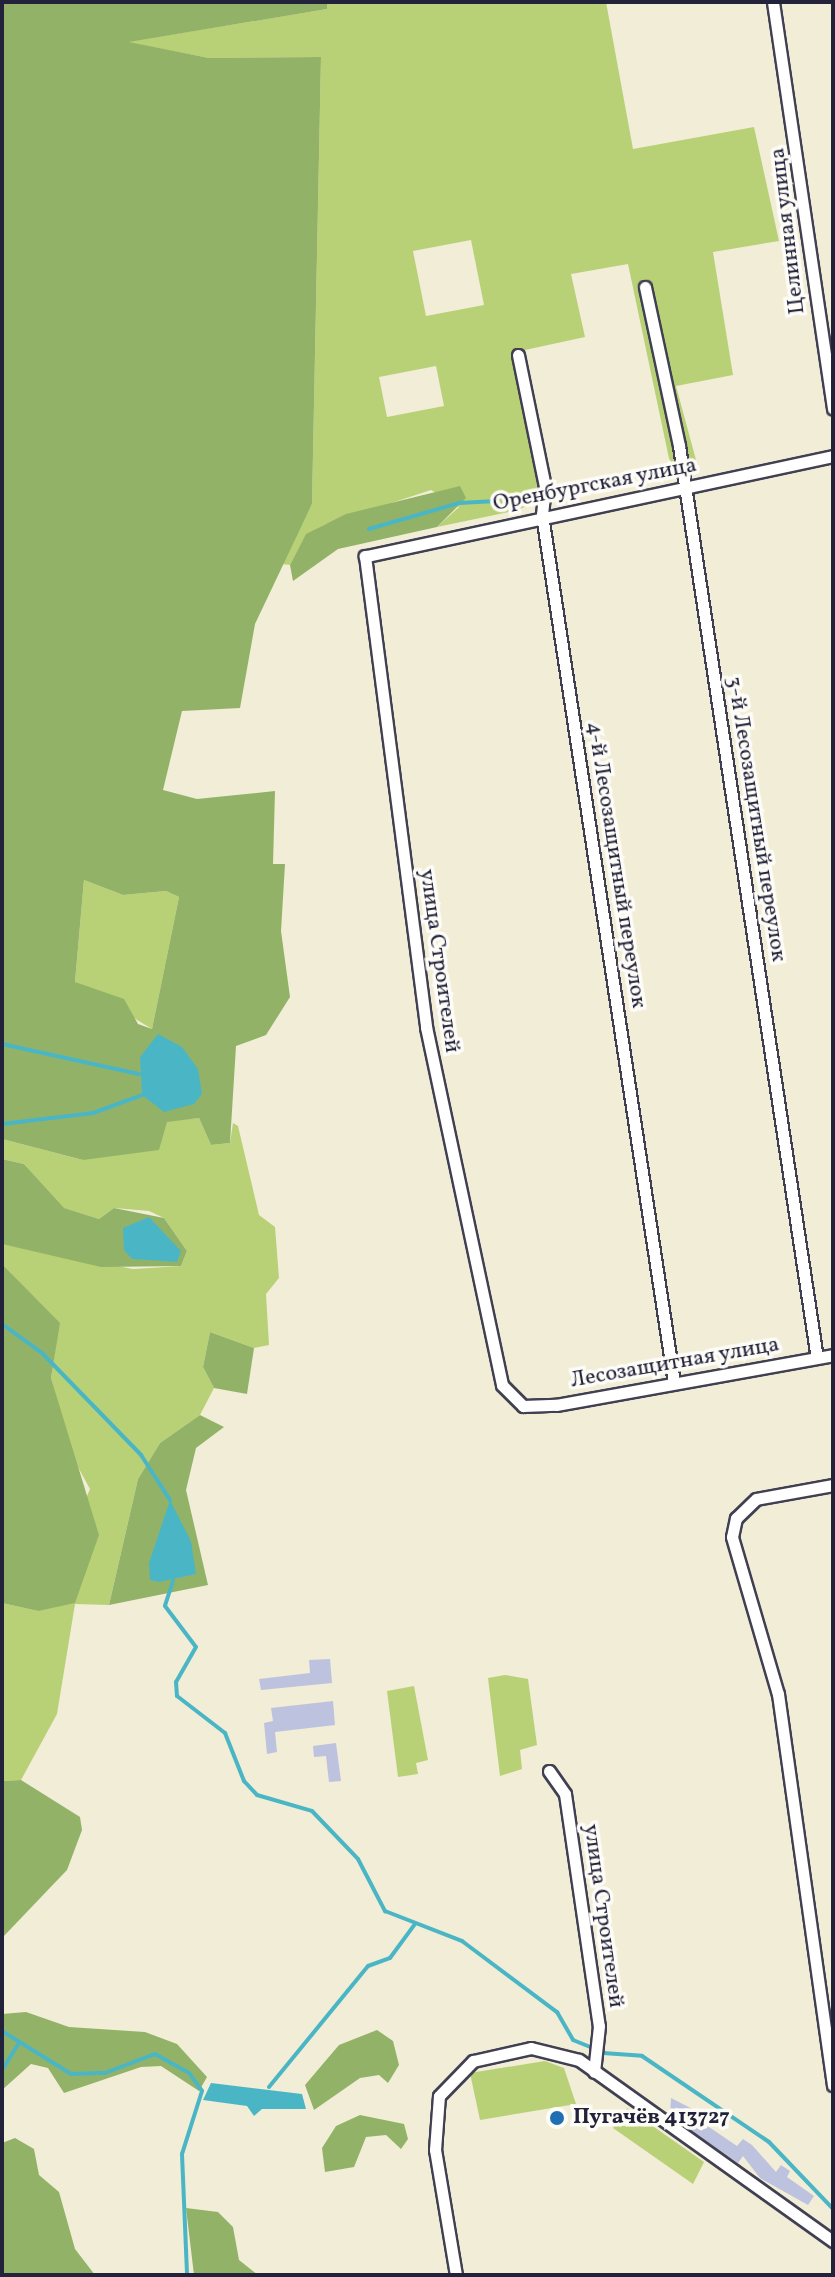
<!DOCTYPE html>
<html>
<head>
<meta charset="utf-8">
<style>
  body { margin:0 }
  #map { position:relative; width:835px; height:2277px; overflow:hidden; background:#f1edd7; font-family:Vollkorn,serif }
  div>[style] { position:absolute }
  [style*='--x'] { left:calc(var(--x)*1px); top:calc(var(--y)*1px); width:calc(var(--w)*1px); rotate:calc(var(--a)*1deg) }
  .industrial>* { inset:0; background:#bdc3de }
  .green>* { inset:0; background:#b9d176 }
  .forest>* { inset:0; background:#92b367 }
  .water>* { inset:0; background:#4ab6c5 }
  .stream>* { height:4px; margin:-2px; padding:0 2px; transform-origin:2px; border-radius:2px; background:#4ab6c5 }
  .roads { filter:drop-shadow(2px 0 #414052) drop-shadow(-2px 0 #414052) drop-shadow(0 2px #414052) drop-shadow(0 -2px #414052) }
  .minor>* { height:11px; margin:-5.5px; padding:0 5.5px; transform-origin:5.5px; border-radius:5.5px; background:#fff }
  .dots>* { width:22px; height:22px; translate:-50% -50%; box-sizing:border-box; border:4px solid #fdfcf7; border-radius:50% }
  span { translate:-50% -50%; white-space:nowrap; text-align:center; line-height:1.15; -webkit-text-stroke:7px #fdfcf7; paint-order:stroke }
  .street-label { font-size:22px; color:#22223b }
  .poi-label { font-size:22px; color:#22223b; font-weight:700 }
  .left { translate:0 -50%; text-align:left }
  .frame { position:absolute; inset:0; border:4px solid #22223b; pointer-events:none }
</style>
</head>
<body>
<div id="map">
  <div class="industrial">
    <i style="clip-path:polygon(330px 1659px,332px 1683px,261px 1690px,259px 1679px,310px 1673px,309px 1660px)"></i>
    <i style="clip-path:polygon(333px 1701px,335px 1725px,275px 1732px,277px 1752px,267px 1754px,264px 1723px,273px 1721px,271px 1708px)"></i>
    <i style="clip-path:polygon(336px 1743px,341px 1781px,329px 1782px,326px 1756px,314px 1757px,313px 1746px)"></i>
    <i style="clip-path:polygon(671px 2098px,710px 2118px,706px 2125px,737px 2146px,743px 2139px,752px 2145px,776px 2172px,781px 2165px,790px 2171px,787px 2177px,814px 2196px,808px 2205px,760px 2178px,743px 2156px,738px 2163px,670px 2116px)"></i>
  </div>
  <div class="green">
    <i style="clip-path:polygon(evenodd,327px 2px,606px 2px,633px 149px,754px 127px,779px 241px,713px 252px,733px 375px,676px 386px,696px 460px,671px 468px,628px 264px,571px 274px,585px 337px,525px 350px,553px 494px,518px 510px,437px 527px,459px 507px,431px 490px,324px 525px,306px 535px,290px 565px,282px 564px,312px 504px,321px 57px,209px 58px,126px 42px,327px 9px,327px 2px,471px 240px,484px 305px,426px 316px,413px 251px,471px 240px,327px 2px,436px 366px,444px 406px,387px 417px,379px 377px,436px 366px)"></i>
    <i style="clip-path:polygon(84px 880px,123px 895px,166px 891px,179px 897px,152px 1029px,75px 982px)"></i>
    <i style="clip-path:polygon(199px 1118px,211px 1145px,230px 1143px,233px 1123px,238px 1126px,259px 1215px,275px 1227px,279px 1278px,266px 1294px,269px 1345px,254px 1348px,210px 1332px,203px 1367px,214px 1388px,200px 1415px,160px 1443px,138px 1479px,109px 1605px,75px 1604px,57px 1714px,21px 1780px,2px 1781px,2px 1603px,38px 1611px,90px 1489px,72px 1456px,51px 1378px,59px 1323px,2px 1264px,2px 1244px,133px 1269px,181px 1266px,187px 1251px,164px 1218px,149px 1211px,114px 1208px,99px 1219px,63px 1208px,24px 1164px,2px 1159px,2px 1139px,83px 1160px,167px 1121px)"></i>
    <i style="clip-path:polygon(505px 1675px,528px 1679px,537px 1745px,520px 1750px,522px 1769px,500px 1776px,488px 1678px)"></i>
    <i style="clip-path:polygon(414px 1686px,428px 1760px,416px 1763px,418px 1774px,398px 1777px,387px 1691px)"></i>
    <i style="clip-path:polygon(545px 2061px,564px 2068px,576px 2104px,480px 2120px,470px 2073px)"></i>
    <i style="clip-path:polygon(627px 2108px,704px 2162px,693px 2184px,613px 2128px)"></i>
  </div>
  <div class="forest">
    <i style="clip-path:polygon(evenodd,2px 2px,327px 2px,327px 9px,129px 42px,209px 58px,321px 57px,312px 504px,255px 624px,240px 708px,182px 711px,163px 790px,197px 799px,275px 791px,273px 864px,285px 864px,281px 931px,290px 997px,266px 1035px,236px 1046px,230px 1143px,211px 1145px,199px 1118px,167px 1122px,159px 1150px,83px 1160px,2px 1139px,2px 2px,84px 880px,123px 895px,166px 891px,179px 897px,152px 1029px,138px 1024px,124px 999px,75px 982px,84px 880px)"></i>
    <i style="clip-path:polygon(460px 486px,466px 498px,437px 527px,338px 549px,293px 581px,290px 565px,306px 534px,346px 514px)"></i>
    <i style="clip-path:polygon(2px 1159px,24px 1164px,64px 1208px,99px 1219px,114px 1208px,164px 1218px,187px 1251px,181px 1266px,101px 1267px,2px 1244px)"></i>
    <i style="clip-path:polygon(2px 1264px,60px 1323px,51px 1378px,99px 1535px,75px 1603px,38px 1611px,2px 1603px)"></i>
    <i style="clip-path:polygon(210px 1332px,254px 1348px,247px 1394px,214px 1388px,203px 1367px)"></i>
    <i style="clip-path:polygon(200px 1415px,224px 1427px,196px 1448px,186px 1490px,208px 1585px,109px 1605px,138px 1479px,160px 1443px)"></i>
    <i style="clip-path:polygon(21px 1780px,80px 1817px,82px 1830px,67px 1870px,2px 1938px,2px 1781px)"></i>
    <i style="clip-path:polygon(26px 2012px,69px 2027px,145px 2032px,177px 2044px,207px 2077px,199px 2091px,161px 2066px,141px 2067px,64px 2093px,48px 2068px,31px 2064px,2px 2090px,2px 2014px)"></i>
    <i style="clip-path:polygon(377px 2030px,393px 2041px,399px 2065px,388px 2083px,379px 2075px,360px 2078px,314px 2110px,305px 2085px,339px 2045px)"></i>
    <i style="clip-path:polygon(360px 2115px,404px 2124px,408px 2139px,401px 2149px,386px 2135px,366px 2137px,354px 2167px,325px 2172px,322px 2148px,336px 2126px)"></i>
    <i style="clip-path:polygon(15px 2138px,34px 2149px,39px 2175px,59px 2192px,75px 2249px,95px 2275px,2px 2275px,2px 2143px)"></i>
    <i style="clip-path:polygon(186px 2208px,218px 2212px,233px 2227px,239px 2260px,258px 2275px,194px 2275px)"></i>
  </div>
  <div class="water">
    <i style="clip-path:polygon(158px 1034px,182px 1047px,198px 1069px,202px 1094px,194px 1104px,164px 1112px,142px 1095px,140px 1057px)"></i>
    <i style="clip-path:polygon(149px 1217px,181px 1251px,177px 1262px,132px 1259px,124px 1250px,123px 1228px)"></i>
    <i style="clip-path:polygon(170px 1500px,191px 1541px,196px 1574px,159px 1582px,150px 1580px,149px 1563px)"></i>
    <i style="clip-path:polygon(211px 2083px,302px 2094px,306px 2109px,262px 2109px,254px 2116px,247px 2106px,203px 2100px)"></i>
  </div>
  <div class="stream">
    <i style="--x:369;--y:529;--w:94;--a:-16.1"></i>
    <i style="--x:459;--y:503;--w:33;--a:-3"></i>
    <i style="--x:2;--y:1044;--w:140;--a:12.4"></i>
    <i style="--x:2;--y:1124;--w:92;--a:-6.9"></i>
    <i style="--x:93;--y:1113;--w:52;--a:-20.2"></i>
    <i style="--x:2;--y:1324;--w:48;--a:35.7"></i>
    <i style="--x:41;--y:1352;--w:144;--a:45.8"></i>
    <i style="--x:141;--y:1455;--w:54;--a:57.2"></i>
    <i style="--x:173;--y:1581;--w:26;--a:108"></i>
    <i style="--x:165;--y:1606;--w:51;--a:52.9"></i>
    <i style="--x:196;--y:1647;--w:40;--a:119.7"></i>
    <i style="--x:176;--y:1682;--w:14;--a:86"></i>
    <i style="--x:177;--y:1696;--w:61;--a:37.6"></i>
    <i style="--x:225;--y:1733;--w:52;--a:68.4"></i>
    <i style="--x:244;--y:1781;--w:19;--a:47"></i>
    <i style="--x:257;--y:1795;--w:57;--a:16.2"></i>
    <i style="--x:312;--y:1811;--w:66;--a:46.2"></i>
    <i style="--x:358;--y:1859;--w:59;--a:62.6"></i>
    <i style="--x:385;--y:1911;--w:83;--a:21.3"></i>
    <i style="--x:462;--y:1941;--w:119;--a:36.8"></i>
    <i style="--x:557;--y:2012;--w:32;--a:60"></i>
    <i style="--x:573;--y:2040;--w:22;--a:22"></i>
    <i style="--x:2;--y:2031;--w:81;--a:31.9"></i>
    <i style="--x:71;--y:2074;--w:34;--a:-2"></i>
    <i style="--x:105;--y:2073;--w:53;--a:-20.8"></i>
    <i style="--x:155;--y:2054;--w:39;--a:29"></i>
    <i style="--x:189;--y:2073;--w:22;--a:54"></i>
    <i style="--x:202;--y:2091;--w:66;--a:107.6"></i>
    <i style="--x:182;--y:2154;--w:121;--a:87.6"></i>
    <i style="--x:603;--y:2053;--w:39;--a:4"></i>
    <i style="--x:642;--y:2056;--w:153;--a:34.1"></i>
    <i style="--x:769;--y:2142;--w:93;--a:46.3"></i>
    <i style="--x:2;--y:2070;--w:31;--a:-58"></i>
    <i style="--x:269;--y:2087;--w:156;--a:-50.7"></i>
    <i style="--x:368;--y:1966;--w:23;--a:-20"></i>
    <i style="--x:390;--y:1958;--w:42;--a:-53.7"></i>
  </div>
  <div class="roads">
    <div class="minor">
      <i style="--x:773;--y:2;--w:411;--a:81.6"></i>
      <i style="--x:645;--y:287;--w:163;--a:77.9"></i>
      <i style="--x:679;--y:446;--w:922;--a:81.4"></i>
      <i style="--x:518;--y:355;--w:134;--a:78.4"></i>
      <i style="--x:545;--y:486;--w:29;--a:96"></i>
      <i style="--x:542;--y:515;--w:878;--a:81.35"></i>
      <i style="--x:833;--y:456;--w:479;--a:167.9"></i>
      <i style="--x:365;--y:556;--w:475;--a:82.6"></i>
      <i style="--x:426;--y:1027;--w:366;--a:78"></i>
      <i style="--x:502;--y:1385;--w:30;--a:45"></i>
      <i style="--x:523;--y:1406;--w:33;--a:-2"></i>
      <i style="--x:556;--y:1405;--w:281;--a:-10.2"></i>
      <i style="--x:833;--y:1485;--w:78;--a:169.7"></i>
      <i style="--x:756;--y:1499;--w:28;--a:136"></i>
      <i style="--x:736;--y:1518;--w:19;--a:102"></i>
      <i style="--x:732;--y:1537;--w:164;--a:73.7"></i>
      <i style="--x:778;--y:1694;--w:395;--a:82"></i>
      <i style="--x:549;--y:1771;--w:28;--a:55"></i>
      <i style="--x:565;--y:1794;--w:234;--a:81.7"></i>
      <i style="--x:599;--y:2026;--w:46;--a:96.2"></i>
      <i style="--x:456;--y:2275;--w:127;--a:-99.5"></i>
      <i style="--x:435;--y:2150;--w:54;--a:-85.8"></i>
      <i style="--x:439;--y:2096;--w:49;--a:-45.8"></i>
      <i style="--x:473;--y:2061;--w:59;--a:-12.6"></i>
      <i style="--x:531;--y:2048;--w:49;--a:14"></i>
      <i style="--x:579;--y:2060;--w:312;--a:35.5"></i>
    </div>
  </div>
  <div class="dots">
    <i style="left:557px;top:2118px;background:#1f6fb2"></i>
  </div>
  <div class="street-label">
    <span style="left:788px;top:231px;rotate:-97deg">Целинная улица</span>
    <span style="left:595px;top:485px;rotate:-11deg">Оренбургская улица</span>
    <span style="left:756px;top:819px;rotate:81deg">3-й Лесозащитный переулок</span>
    <span style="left:616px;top:865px;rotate:81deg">4-й Лесозащитный переулок</span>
    <span style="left:439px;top:961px;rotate:82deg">улица Строителей</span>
    <span style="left:675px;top:1363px;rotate:-10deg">Лесозащитная улица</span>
    <span style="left:603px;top:1916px;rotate:82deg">улица Строителей</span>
  </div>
  <div class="poi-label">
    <span class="left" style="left:573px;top:2118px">Пугачёв 413727</span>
  </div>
  <div class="frame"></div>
</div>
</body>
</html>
